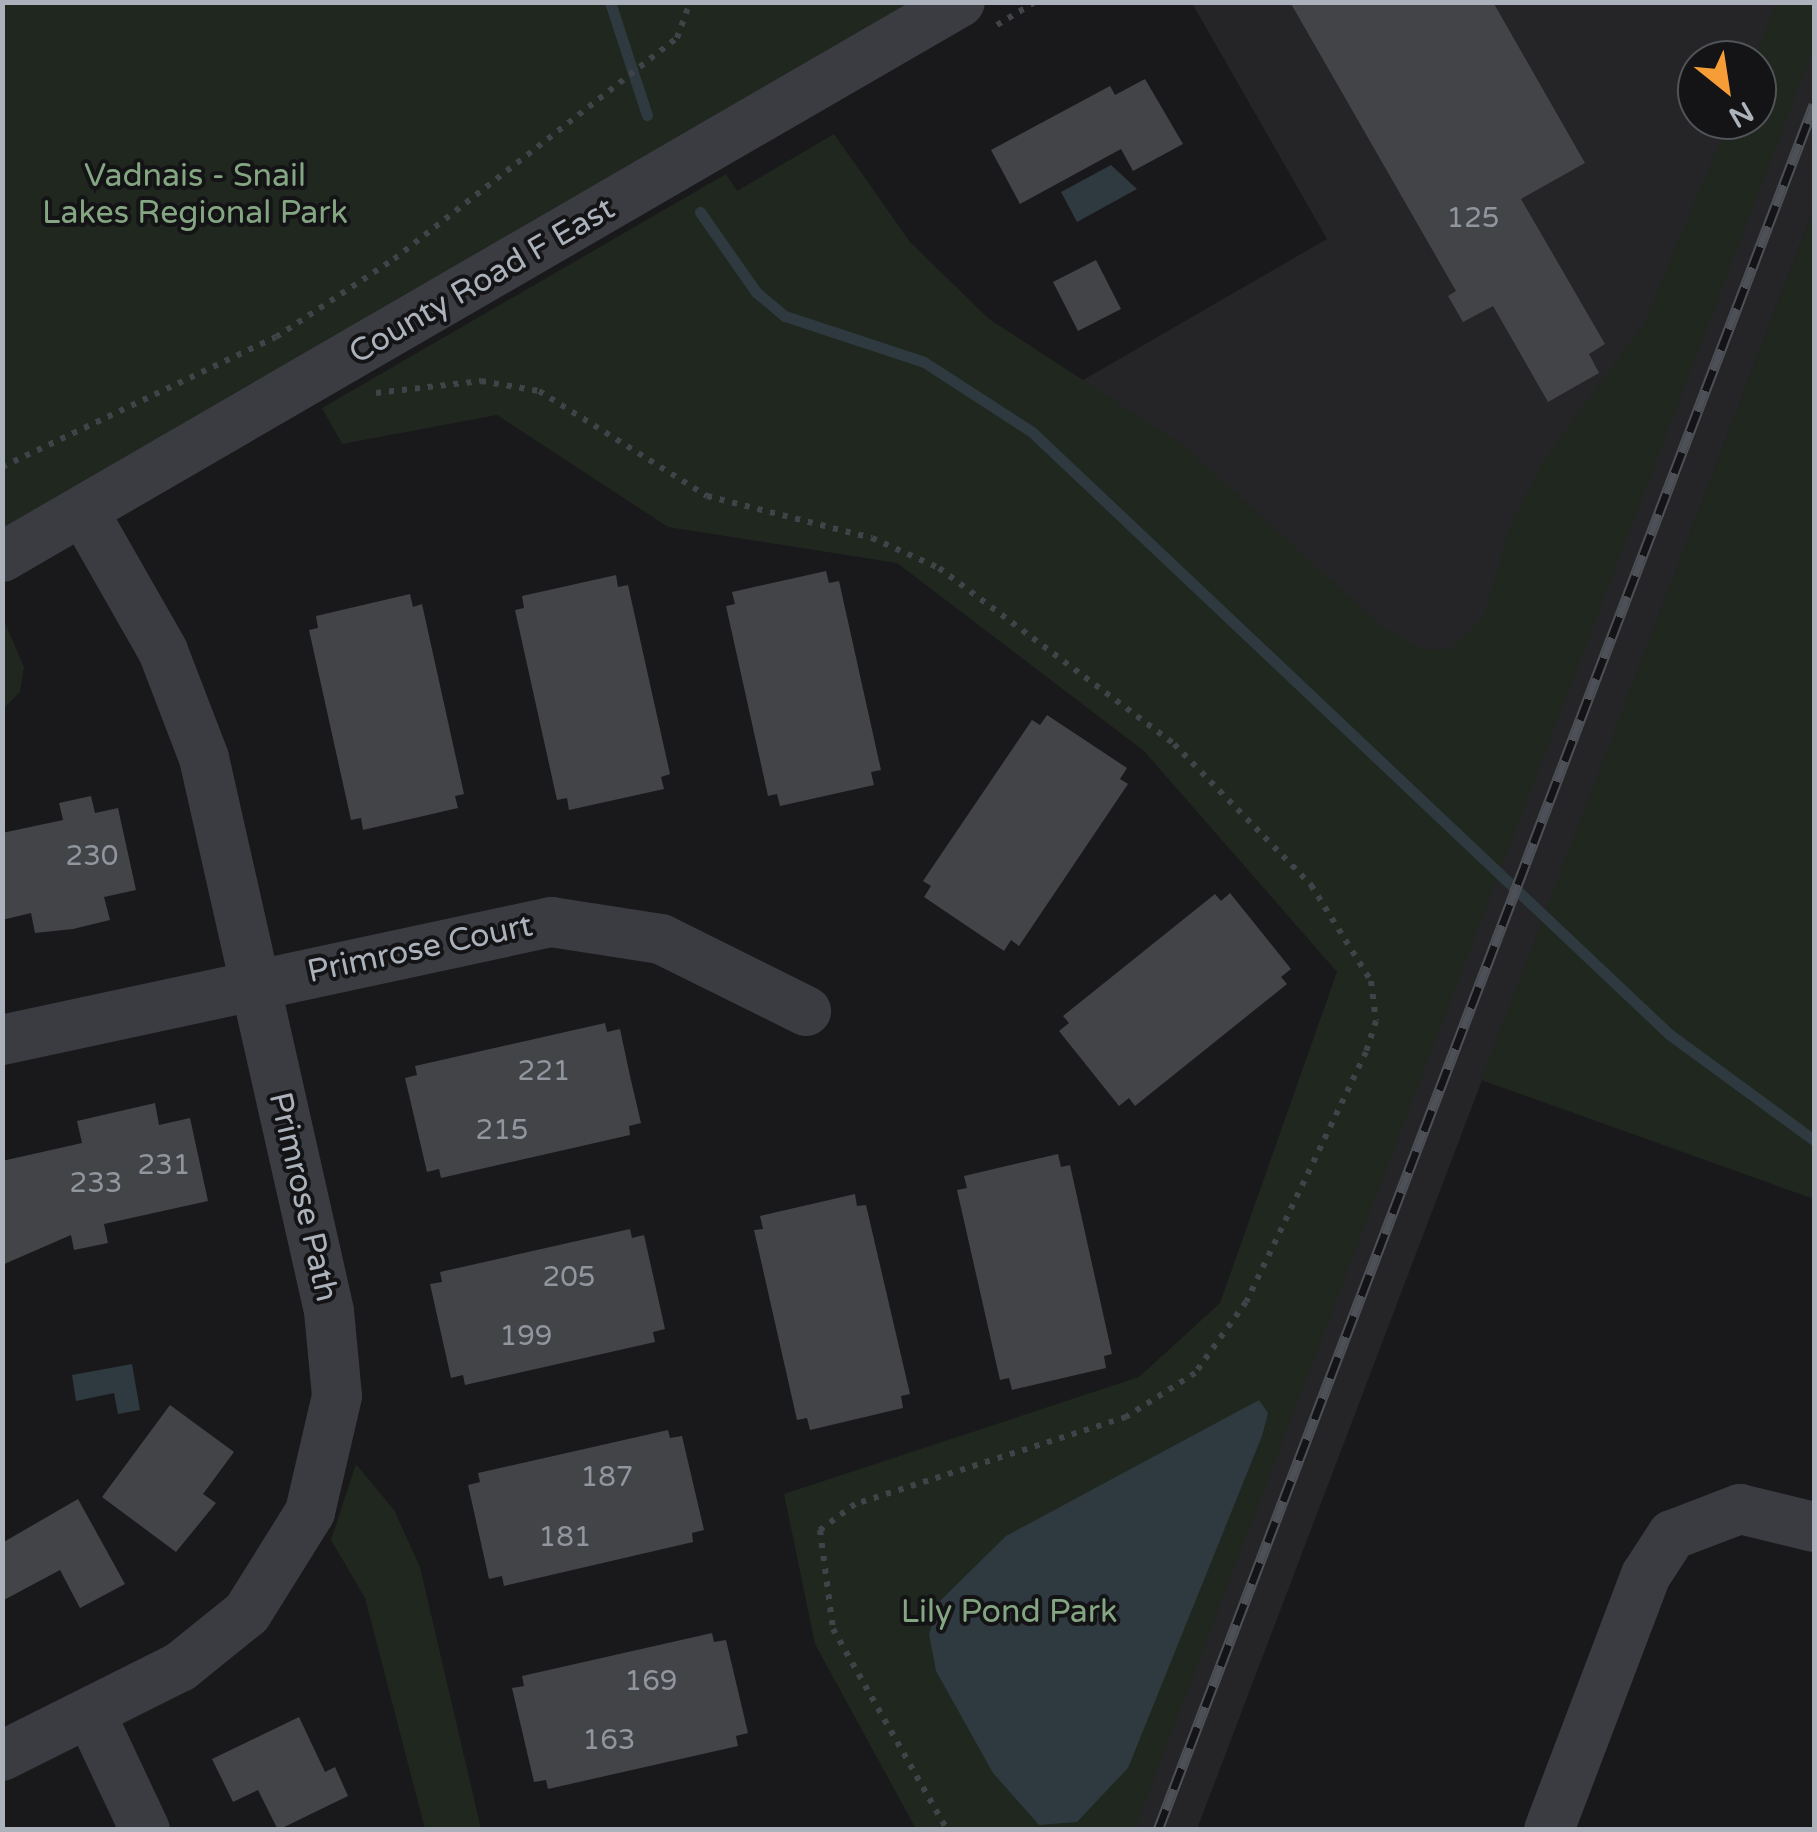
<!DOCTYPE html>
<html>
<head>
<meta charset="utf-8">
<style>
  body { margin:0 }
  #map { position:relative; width:1817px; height:1832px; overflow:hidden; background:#19191b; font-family:"Varela Round",sans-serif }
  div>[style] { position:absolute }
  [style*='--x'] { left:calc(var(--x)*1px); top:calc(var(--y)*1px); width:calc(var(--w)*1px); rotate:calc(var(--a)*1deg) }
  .built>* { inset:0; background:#252528 }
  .green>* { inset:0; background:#1f271f }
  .water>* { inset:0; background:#2e3a40 }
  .stream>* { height:11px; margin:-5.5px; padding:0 5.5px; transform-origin:5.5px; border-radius:5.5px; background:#2e3a40 }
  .building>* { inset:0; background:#434448 }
  .path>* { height:6px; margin-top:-3px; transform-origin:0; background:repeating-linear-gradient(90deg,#404348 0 5px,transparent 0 13px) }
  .minor>* { height:50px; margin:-25px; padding:0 25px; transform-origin:25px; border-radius:25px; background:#3a3c41 }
  .rail>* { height:11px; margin-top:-5.5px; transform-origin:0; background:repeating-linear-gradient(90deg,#141416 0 22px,#4d5056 0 44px); box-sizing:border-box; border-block:2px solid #4d5056 }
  span { translate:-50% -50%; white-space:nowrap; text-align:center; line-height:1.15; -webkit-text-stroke:8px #141416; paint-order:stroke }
  .number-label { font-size:28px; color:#91969e }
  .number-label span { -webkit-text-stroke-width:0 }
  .park-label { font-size:32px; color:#85a682 }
  .street-label { font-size:32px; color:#abb2bb }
  .frame { position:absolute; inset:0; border:5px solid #abb2bb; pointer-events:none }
  .north { position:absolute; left:1677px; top:40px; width:100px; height:100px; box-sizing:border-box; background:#141416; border:2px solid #505358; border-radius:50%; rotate:150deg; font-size:28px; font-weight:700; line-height:40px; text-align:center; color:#abb2bb }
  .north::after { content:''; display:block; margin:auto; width:35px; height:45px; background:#f69d37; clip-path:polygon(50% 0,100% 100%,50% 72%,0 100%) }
</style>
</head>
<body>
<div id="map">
  <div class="built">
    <i style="clip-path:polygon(evenodd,1192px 3px,1814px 3px,1814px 208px,1197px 1829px,1121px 1829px,1506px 817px,1052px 398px,1327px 239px,1192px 3px,1697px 60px,1757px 60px,1757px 120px,1697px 120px,1697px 60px)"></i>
  </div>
  <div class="green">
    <i style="clip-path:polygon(3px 3px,909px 3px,3px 528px)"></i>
    <i style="clip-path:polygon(1776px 3px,1814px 3px,1814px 48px,1135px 1829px,916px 1829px,815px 1644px,784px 1494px,1139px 1377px,1220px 1303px,1337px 972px,1144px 751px,897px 563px,668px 527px,497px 415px,342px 444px,322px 408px,726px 174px,737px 191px,834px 134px,910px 242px,989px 319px,1183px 445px,1380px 625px,1422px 649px,1448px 650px,1484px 617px,1510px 525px,1541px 464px,1644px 323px,1729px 120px,1757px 120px,1753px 60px)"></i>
    <i style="clip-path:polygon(1814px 208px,1814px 1199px,1481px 1080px)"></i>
    <i style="clip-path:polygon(2px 616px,24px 667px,20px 692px,3px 709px)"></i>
    <i style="clip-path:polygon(356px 1464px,394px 1510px,420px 1567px,481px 1829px,425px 1829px,365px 1598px,331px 1540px)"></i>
  </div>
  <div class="water">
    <i style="clip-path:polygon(1111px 165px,1137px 189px,1077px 222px,1061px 192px)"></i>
    <i style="clip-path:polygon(132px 1364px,140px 1410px,118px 1414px,114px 1393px,76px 1401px,72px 1375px)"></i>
    <i style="clip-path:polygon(1259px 1400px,1268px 1413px,1262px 1436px,1128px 1768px,1077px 1822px,1039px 1825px,993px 1773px,936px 1671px,929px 1634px,939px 1602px,1006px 1536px)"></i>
  </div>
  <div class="stream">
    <i style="--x:610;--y:2;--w:119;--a:71.9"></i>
    <i style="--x:700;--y:212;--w:98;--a:55"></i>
    <i style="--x:756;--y:292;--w:38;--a:40"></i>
    <i style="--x:785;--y:316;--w:146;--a:18.3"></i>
    <i style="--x:924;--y:362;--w:129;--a:32.9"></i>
    <i style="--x:1032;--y:432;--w:876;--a:43.38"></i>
    <i style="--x:1669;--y:1034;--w:180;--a:36.2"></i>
  </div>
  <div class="building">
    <i style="clip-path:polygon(1290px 2px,1493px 2px,1585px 163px,1521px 199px,1605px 344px,1589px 354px,1599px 373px,1548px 402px,1493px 306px,1463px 322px,1448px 296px,1456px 291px)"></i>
    <i style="clip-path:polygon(1145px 79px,1183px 144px,1133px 171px,1121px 149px,1020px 204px,991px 150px,1110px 86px,1115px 95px)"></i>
    <i style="clip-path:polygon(1096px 260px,1121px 309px,1078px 331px,1053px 282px)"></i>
    <i style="clip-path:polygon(826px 571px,829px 583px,839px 581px,881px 770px,871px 772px,874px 785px,780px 806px,777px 794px,768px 796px,726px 606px,735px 604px,732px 592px)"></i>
    <i style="clip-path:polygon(616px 575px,618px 587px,628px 585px,670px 774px,661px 777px,664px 789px,569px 810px,567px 798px,557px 800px,515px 610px,524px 608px,522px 596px)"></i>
    <i style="clip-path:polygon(410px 594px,413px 607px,422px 604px,464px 794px,455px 796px,458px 808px,363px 830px,361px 818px,351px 820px,309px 630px,318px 628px,316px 616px)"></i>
    <i style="clip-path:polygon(1047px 715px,1127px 768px,1120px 779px,1128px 784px,1019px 946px,1011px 940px,1004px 951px,924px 897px,931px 886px,923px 881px,1032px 720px,1040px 725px)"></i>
    <i style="clip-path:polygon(91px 796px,95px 813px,118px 808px,136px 890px,104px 897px,110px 920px,73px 929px,35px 933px,31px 913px,2px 920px,2px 833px,63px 820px,59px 803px)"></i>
    <i style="clip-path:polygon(1230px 893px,1291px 969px,1281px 977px,1287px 984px,1135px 1106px,1129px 1098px,1119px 1106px,1059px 1031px,1069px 1023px,1063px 1016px,1215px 894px,1221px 901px)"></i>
    <i style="clip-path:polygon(605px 1023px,607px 1032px,620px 1029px,630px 1076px,641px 1123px,629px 1126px,630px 1135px,441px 1178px,439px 1169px,427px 1172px,405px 1078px,417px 1075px,415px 1066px)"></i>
    <i style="clip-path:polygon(155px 1103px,159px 1125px,190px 1118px,208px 1201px,104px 1224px,108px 1243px,74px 1250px,71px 1235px,2px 1265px,2px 1161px,82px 1143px,77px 1121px)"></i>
    <i style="clip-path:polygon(1058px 1154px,1061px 1167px,1070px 1165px,1112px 1354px,1104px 1356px,1106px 1368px,1012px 1390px,1009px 1378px,1000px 1380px,957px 1190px,967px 1188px,964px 1176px)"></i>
    <i style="clip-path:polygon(855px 1194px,857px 1206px,866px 1205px,910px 1394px,901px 1396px,903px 1408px,810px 1430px,807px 1418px,797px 1420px,754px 1230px,763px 1229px,760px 1216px)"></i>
    <i style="clip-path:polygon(630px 1229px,632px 1238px,644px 1235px,665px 1329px,653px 1332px,655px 1342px,465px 1385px,463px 1375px,451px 1378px,430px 1284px,442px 1282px,440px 1272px)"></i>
    <i style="clip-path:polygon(170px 1405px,234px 1452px,203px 1494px,216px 1503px,176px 1552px,102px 1497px)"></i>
    <i style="clip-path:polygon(668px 1430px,670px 1438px,682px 1436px,704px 1530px,692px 1533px,693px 1542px,504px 1586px,502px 1576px,489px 1579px,468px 1485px,480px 1482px,478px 1473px)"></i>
    <i style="clip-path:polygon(78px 1499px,125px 1584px,80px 1608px,60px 1570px,2px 1601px,2px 1543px)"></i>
    <i style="clip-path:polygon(712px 1633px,714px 1642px,726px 1640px,748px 1733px,736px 1736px,738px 1746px,548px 1789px,546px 1780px,534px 1782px,512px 1688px,524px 1686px,522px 1676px)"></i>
    <i style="clip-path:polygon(299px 1717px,325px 1772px,335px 1767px,348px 1796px,278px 1830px,258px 1790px,233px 1802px,212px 1759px)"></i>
  </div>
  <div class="path">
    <i style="--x:997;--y:25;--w:44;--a:-31.2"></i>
    <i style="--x:376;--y:393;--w:106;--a:-6.5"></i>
    <i style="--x:481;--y:381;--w:59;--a:9.8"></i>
    <i style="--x:539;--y:391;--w:198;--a:32"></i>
    <i style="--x:707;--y:496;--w:170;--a:14.3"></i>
    <i style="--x:872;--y:538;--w:73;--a:24.1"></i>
    <i style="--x:939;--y:568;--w:294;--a:36.8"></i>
    <i style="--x:1174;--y:744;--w:197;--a:45.8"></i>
    <i style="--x:1311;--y:885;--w:113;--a:58"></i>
    <i style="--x:1371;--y:981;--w:40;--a:82.9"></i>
    <i style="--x:1376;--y:1021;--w:33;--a:108"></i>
    <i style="--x:1366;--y:1052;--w:277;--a:115.6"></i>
    <i style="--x:1246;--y:1302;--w:87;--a:125.7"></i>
    <i style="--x:1195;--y:1373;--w:82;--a:147.5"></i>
    <i style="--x:1126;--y:1417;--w:285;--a:162.2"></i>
    <i style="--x:855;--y:1504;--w:44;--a:143.4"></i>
    <i style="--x:820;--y:1530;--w:100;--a:82.5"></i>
    <i style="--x:833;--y:1629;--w:231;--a:60.4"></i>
    <i style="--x:2;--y:467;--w:303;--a:-25.4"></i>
    <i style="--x:276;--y:337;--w:141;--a:-33.5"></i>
    <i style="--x:394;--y:259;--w:359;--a:-38"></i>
    <i style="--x:677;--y:38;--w:38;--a:-70"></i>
  </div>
  <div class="minor">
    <i style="--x:2;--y:557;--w:1107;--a:-30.09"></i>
    <i style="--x:2;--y:1040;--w:562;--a:-12.13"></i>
    <i style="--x:551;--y:922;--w:111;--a:8.8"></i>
    <i style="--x:661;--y:939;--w:162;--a:26.4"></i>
    <i style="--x:90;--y:1713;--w:129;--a:64.8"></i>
    <i style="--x:2;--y:1756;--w:199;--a:-26.6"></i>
    <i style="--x:180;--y:1667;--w:86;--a:-38.9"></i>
    <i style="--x:247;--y:1613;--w:119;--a:-58"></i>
    <i style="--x:310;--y:1512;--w:119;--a:-76.9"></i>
    <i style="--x:337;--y:1396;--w:85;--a:-95.4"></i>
    <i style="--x:329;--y:1311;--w:567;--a:-102.74"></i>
    <i style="--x:204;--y:758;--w:115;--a:-111"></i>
    <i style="--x:163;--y:651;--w:161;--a:-119.7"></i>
    <i style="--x:1549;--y:1830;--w:273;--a:-69.2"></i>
    <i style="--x:1646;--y:1575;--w:48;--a:-57"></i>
    <i style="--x:1672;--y:1535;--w:73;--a:-20.9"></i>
    <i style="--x:1740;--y:1509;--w:76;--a:13.7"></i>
  </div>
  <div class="rail">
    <i style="--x:1158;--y:1830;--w:1846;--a:-69.18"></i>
  </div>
  <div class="number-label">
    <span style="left:1473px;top:218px">125</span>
    <span style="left:92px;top:856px">230</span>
    <span style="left:544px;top:1071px">221</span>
    <span style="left:502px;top:1130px">215</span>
    <span style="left:164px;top:1165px">231</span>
    <span style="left:96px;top:1183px">233</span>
    <span style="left:569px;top:1277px">205</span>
    <span style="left:526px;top:1336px">199</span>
    <span style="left:607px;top:1477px">187</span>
    <span style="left:565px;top:1537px">181</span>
    <span style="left:651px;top:1681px">169</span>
    <span style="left:609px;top:1740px">163</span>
  </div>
  <div class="park-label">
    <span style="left:195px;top:195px">Vadnais - Snail<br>Lakes Regional Park</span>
    <span style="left:1009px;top:1612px">Lily Pond Park</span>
  </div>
  <div class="street-label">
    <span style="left:482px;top:281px;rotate:-30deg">County Road F East</span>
    <span style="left:420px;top:949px;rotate:-12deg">Primrose Court</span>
    <span style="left:303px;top:1197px;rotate:77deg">Primrose Path</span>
  </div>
  <div class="frame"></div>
  <div class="north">N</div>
</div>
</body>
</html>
